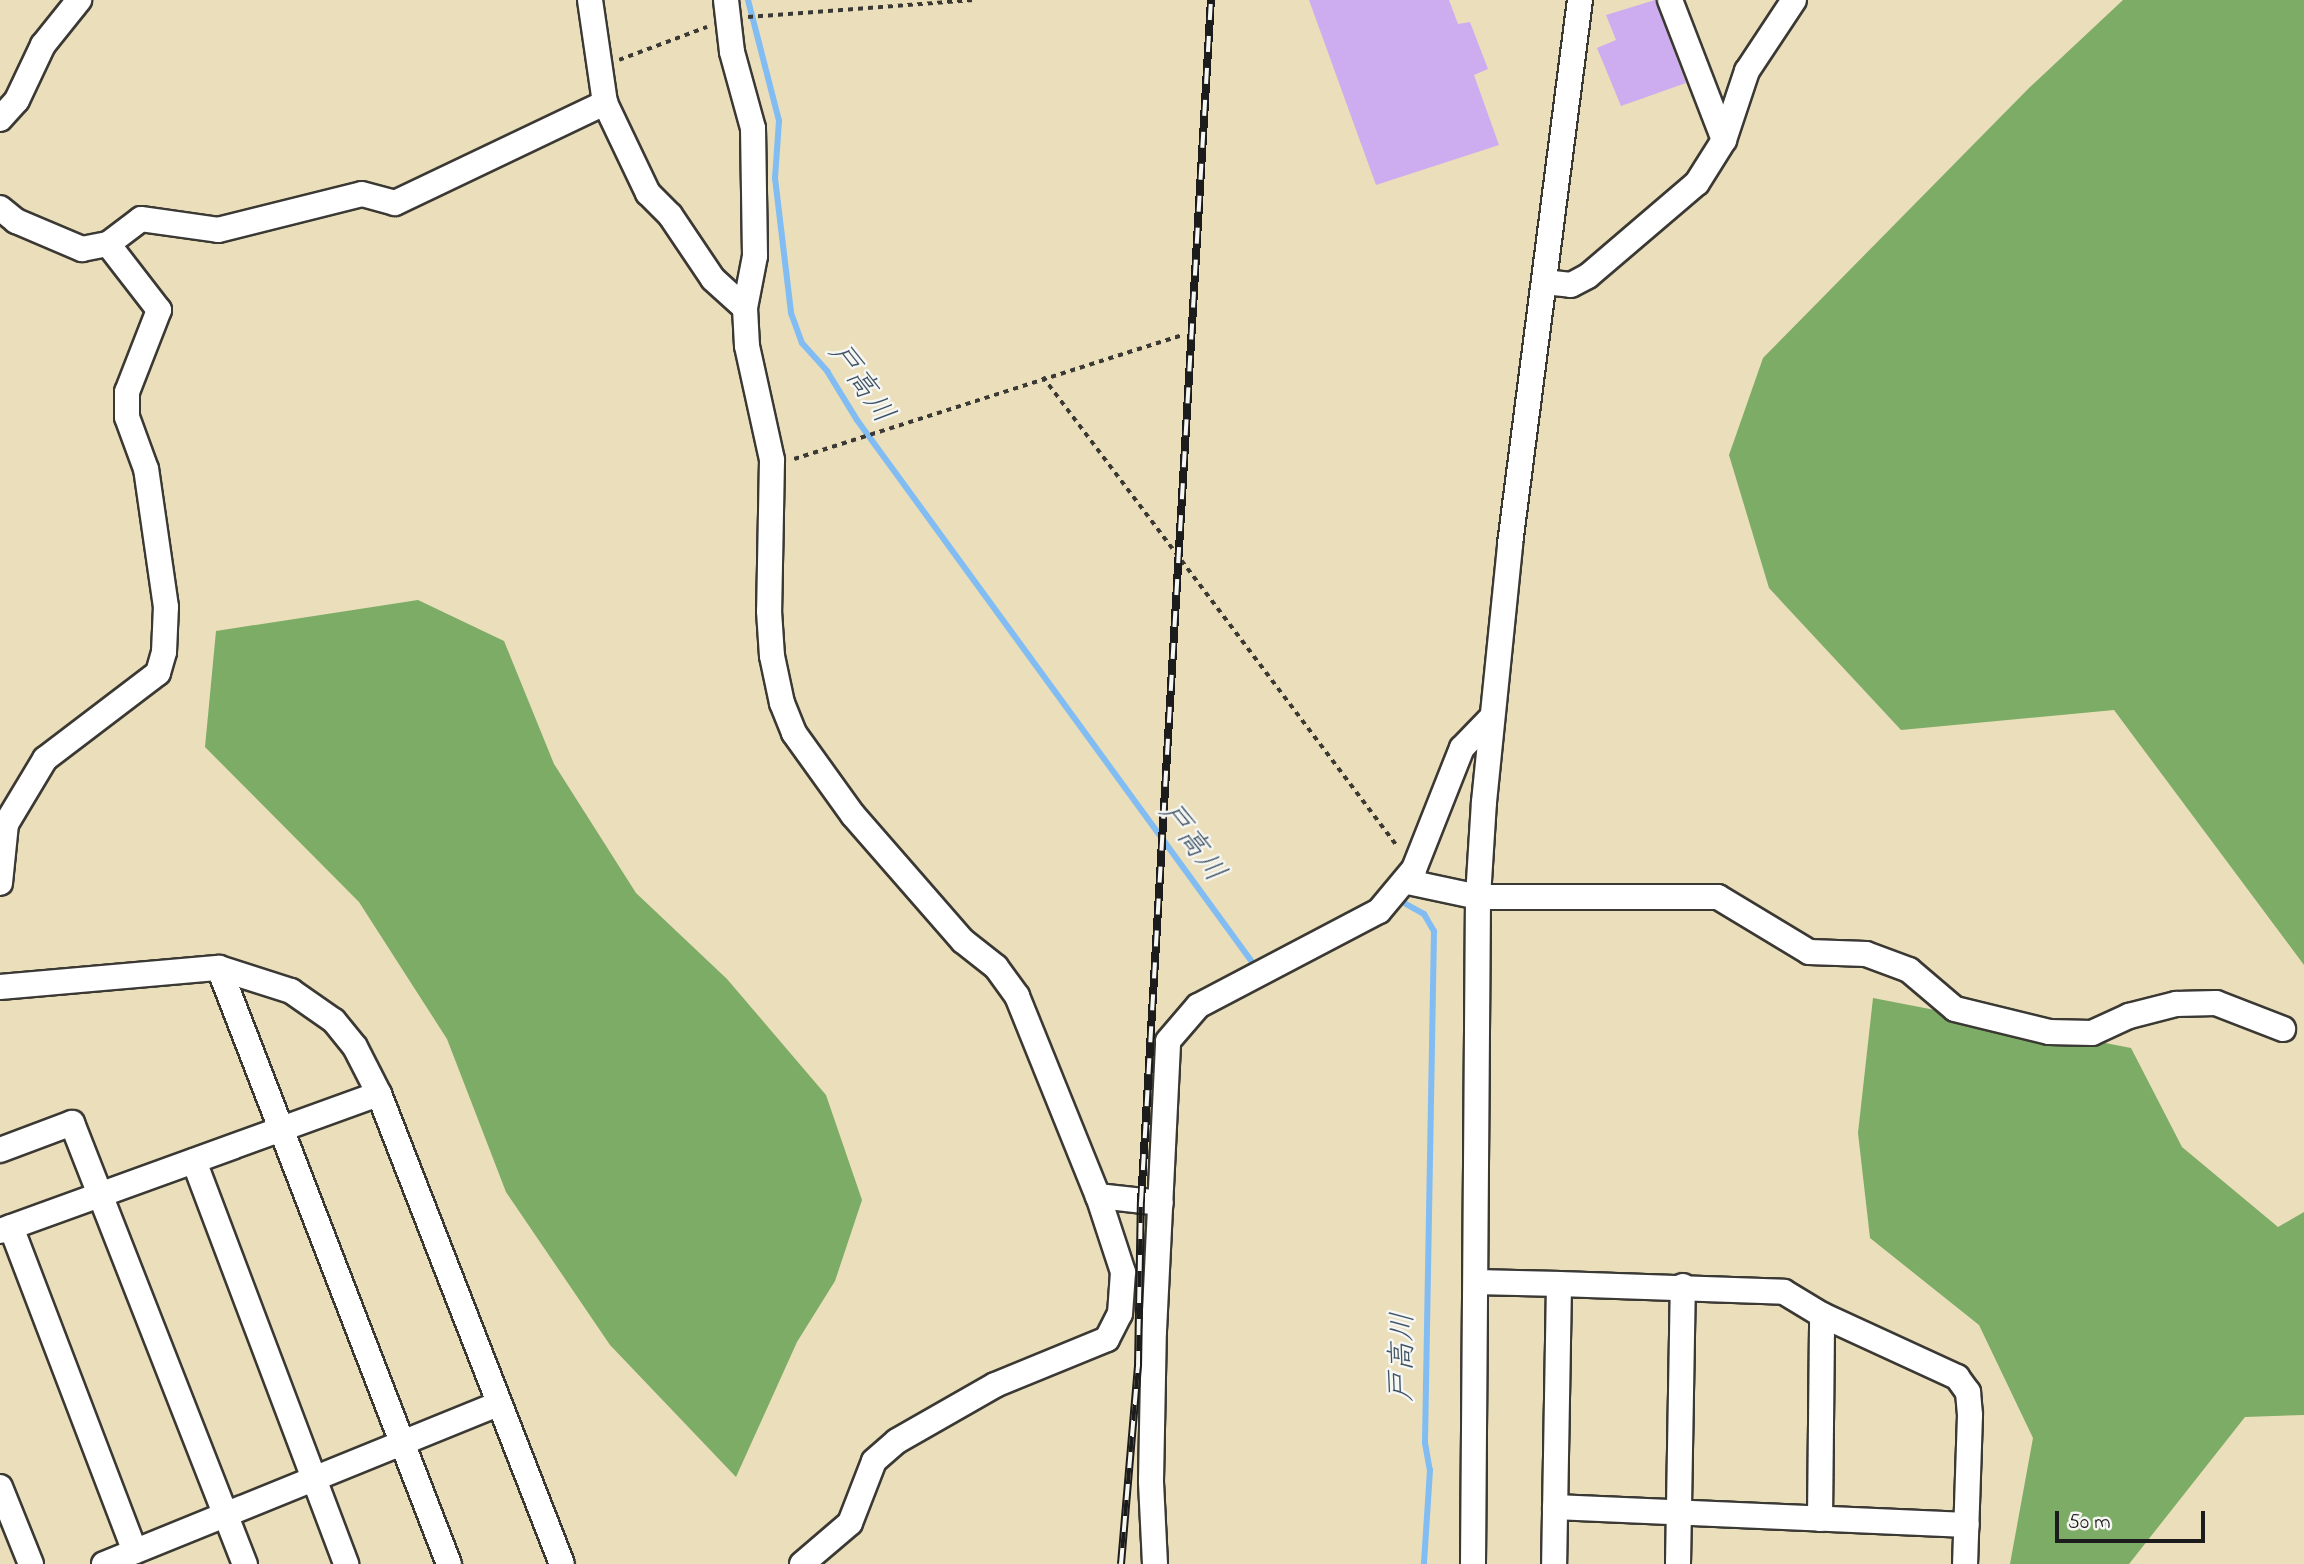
<!DOCTYPE html>
<html>
<head>
<meta charset="utf-8">
<style>
  body { margin:0 }
  #map { position:relative; width:2304px; height:1564px; overflow:hidden; background:#ebdeba; font-family:"Indie Flower","Klee One",sans-serif }
  div>[style] { position:absolute }
  [style*='--x'] { left:calc(var(--x)*1px); top:calc(var(--y)*1px); width:calc(var(--w)*1px); rotate:calc(var(--a)*1deg) }
  .forest>* { inset:0; background:#7cac66 }
  .stream>* { height:6px; margin:-3px; padding:0 3px; transform-origin:3px; border-radius:3px; background:#81bcf3 }
  .building>* { inset:0; background:#ceacf0 }
  .path>* { height:3.5px; margin-top:-1.75px; transform-origin:0; background:repeating-linear-gradient(90deg,#3b3934 0 5px,transparent 0 10px) }
  .roads { filter:drop-shadow(2px 0 #3b3934) drop-shadow(-2px 0 #3b3934) drop-shadow(0 2px #3b3934) drop-shadow(0 -2px #3b3934) }
  .minor>* { height:24px; margin:-12px; padding:0 12px; transform-origin:12px; border-radius:12px; background:#fff }
  .rail>* { height:8px; margin-top:-4px; transform-origin:0; background:repeating-linear-gradient(90deg,#f6f6f2 0 16px,#1c1c1c 0 32px); box-sizing:border-box; border-block:2px solid #1c1c1c }
  span { translate:-50% -50%; white-space:nowrap; text-align:center; line-height:1.15; -webkit-text-stroke:5px #f6f6f2; paint-order:stroke }
  .water-label { font-size:30px; color:#3f5467; font-style:italic }
  .scale { position:absolute; left:2055px; top:1511px; width:150px; height:32px; box-sizing:border-box; border:4px solid #1c1c1c; border-top:0; padding-left:9px; font-size:21px; line-height:24px; white-space:nowrap; color:#1c1c1c; -webkit-text-stroke:5px #f6f6f2; paint-order:stroke }
</style>
</head>
<body>
<div id="map">
  <div class="forest">
    <i style="clip-path:polygon(2123px 0,2304px 0,2304px 965px,2114px 710px,1901px 730px,1769px 588px,1729px 455px,1763px 358px,2029px 88px)"></i>
    <i style="clip-path:polygon(418px 600px,504px 641px,554px 764px,636px 893px,727px 979px,826px 1095px,862px 1200px,835px 1281px,797px 1342px,736px 1477px,610px 1345px,506px 1192px,447px 1039px,359px 902px,205px 747px,216px 631px)"></i>
    <i style="clip-path:polygon(1873px 998px,2131px 1048px,2182px 1147px,2278px 1227px,2304px 1212px,2304px 1415px,2245px 1417px,2129px 1564px,2010px 1564px,2033px 1438px,1979px 1325px,1870px 1238px,1858px 1133px)"></i>
  </div>
  <div class="stream">
    <i style="--x:748;--y:0;--w:125;--a:75.6"></i>
    <i style="--x:779;--y:121;--w:57;--a:94"></i>
    <i style="--x:775;--y:178;--w:136;--a:83.2"></i>
    <i style="--x:791;--y:313;--w:32;--a:70"></i>
    <i style="--x:802;--y:343;--w:38;--a:48"></i>
    <i style="--x:827;--y:371;--w:57;--a:58.5"></i>
    <i style="--x:857;--y:420;--w:676;--a:53.91"></i>
    <i style="--x:1397;--y:899;--w:31;--a:29"></i>
    <i style="--x:1424;--y:914;--w:20;--a:60"></i>
    <i style="--x:1434;--y:931;--w:512;--a:91.01"></i>
    <i style="--x:1425;--y:1443;--w:27;--a:80"></i>
    <i style="--x:1430;--y:1470;--w:94;--a:93.7"></i>
  </div>
  <div class="building">
    <i style="clip-path:polygon(1309px 0,1449px 0,1458px 24px,1470px 22px,1488px 69px,1474px 75px,1499px 145px,1376px 185px)"></i>
    <i style="clip-path:polygon(1655px 0,1686px 83px,1621px 106px,1597px 48px,1616px 40px,1606px 15px)"></i>
  </div>
  <div class="path">
    <i style="--x:748;--y:17;--w:226;--a:-4.3"></i>
    <i style="--x:619;--y:60;--w:94;--a:-20.6"></i>
    <i style="--x:1043;--y:377;--w:589;--a:52.94"></i>
    <i style="--x:794;--y:459;--w:407;--a:-17.7"></i>
  </div>
  <div class="roads">
    <div class="minor">
      <i style="--x:590;--y:0;--w:104;--a:81.7"></i>
      <i style="--x:605;--y:103;--w:100;--a:64.5"></i>
      <i style="--x:648;--y:193;--w:31;--a:45"></i>
      <i style="--x:670;--y:215;--w:77;--a:56.1"></i>
      <i style="--x:713;--y:279;--w:43;--a:42.2"></i>
      <i style="--x:726;--y:0;--w:52;--a:83.4"></i>
      <i style="--x:732;--y:52;--w:79;--a:74.6"></i>
      <i style="--x:753;--y:128;--w:128;--a:89.1"></i>
      <i style="--x:755;--y:256;--w:53;--a:100.9"></i>
      <i style="--x:745;--y:308;--w:38;--a:87"></i>
      <i style="--x:747;--y:346;--w:117;--a:77.6"></i>
      <i style="--x:772;--y:460;--w:151;--a:91.1"></i>
      <i style="--x:769;--y:611;--w:45;--a:86.2"></i>
      <i style="--x:772;--y:656;--w:48;--a:78"></i>
      <i style="--x:782;--y:703;--w:32;--a:68"></i>
      <i style="--x:794;--y:733;--w:101;--a:54.3"></i>
      <i style="--x:853;--y:815;--w:167;--a:48.9"></i>
      <i style="--x:963;--y:941;--w:42;--a:38.2"></i>
      <i style="--x:996;--y:967;--w:36;--a:54"></i>
      <i style="--x:1017;--y:996;--w:216;--a:68"></i>
      <i style="--x:1098;--y:1196;--w:63;--a:6.3"></i>
      <i style="--x:1670;--y:0;--w:150;--a:68.9"></i>
      <i style="--x:0;--y:119;--w:25;--a:-48"></i>
      <i style="--x:17;--y:100;--w:61;--a:-64.7"></i>
      <i style="--x:43;--y:45;--w:58;--a:-51.3"></i>
      <i style="--x:0;--y:208;--w:21;--a:39"></i>
      <i style="--x:16;--y:221;--w:72;--a:23"></i>
      <i style="--x:82;--y:249;--w:26;--a:-11"></i>
      <i style="--x:108;--y:244;--w:41;--a:-37.1"></i>
      <i style="--x:141;--y:219;--w:78;--a:8.1"></i>
      <i style="--x:218;--y:230;--w:148;--a:-14"></i>
      <i style="--x:362;--y:194;--w:34;--a:15"></i>
      <i style="--x:395;--y:203;--w:233;--a:-25.5"></i>
      <i style="--x:1544;--y:282;--w:27;--a:6"></i>
      <i style="--x:1571;--y:285;--w:19;--a:-28"></i>
      <i style="--x:1588;--y:276;--w:143;--a:-40.5"></i>
      <i style="--x:1697;--y:183;--w:51;--a:-57.9"></i>
      <i style="--x:1724;--y:140;--w:73;--a:-71.6"></i>
      <i style="--x:1747;--y:71;--w:85;--a:-56.5"></i>
      <i style="--x:1408;--y:882;--w:72;--a:12.1"></i>
      <i style="--x:1478;--y:897;--w:240;--a:0"></i>
      <i style="--x:1718;--y:897;--w:106;--a:31.1"></i>
      <i style="--x:1809;--y:952;--w:57;--a:2"></i>
      <i style="--x:1866;--y:954;--w:46;--a:20.4"></i>
      <i style="--x:1909;--y:970;--w:60;--a:40.3"></i>
      <i style="--x:1955;--y:1009;--w:97;--a:13.7"></i>
      <i style="--x:2049;--y:1032;--w:43;--a:1.3"></i>
      <i style="--x:2092;--y:1033;--w:41;--a:-24.7"></i>
      <i style="--x:2129;--y:1016;--w:49;--a:-14.3"></i>
      <i style="--x:2176;--y:1004;--w:40;--a:-1.4"></i>
      <i style="--x:2216;--y:1003;--w:72;--a:21.2"></i>
      <i style="--x:0;--y:883;--w:59;--a:-84.2"></i>
      <i style="--x:6;--y:824;--w:76;--a:-59"></i>
      <i style="--x:45;--y:759;--w:142;--a:-37.3"></i>
      <i style="--x:158;--y:673;--w:22;--a:-74"></i>
      <i style="--x:164;--y:652;--w:45;--a:-87.5"></i>
      <i style="--x:166;--y:607;--w:139;--a:-98.2"></i>
      <i style="--x:146;--y:469;--w:55;--a:-110.1"></i>
      <i style="--x:127;--y:417;--w:25;--a:-90"></i>
      <i style="--x:127;--y:392;--w:88;--a:-68.7"></i>
      <i style="--x:159;--y:310;--w:83;--a:-127.7"></i>
      <i style="--x:219;--y:968;--w:639;--a:68.9"></i>
      <i style="--x:0;--y:987;--w:220;--a:-5"></i>
      <i style="--x:219;--y:968;--w:76;--a:17.7"></i>
      <i style="--x:291;--y:991;--w:52;--a:34.9"></i>
      <i style="--x:334;--y:1021;--w:33;--a:51"></i>
      <i style="--x:355;--y:1047;--w:53;--a:62.9"></i>
      <i style="--x:379;--y:1094;--w:504;--a:68.73"></i>
      <i style="--x:0;--y:1150;--w:77;--a:-20.6"></i>
      <i style="--x:72;--y:1123;--w:474;--a:68.6"></i>
      <i style="--x:194;--y:1161;--w:431;--a:69.3"></i>
      <i style="--x:11;--y:1227;--w:347;--a:69.1"></i>
      <i style="--x:0;--y:1231;--w:403;--a:-19.9"></i>
      <i style="--x:1476;--y:1282;--w:83;--a:1.4"></i>
      <i style="--x:1559;--y:1284;--w:280;--a:91"></i>
      <i style="--x:1559;--y:1284;--w:225;--a:2"></i>
      <i style="--x:1784;--y:1292;--w:44;--a:31.2"></i>
      <i style="--x:1822;--y:1315;--w:149;--a:24.7"></i>
      <i style="--x:1957;--y:1377;--w:19;--a:54"></i>
      <i style="--x:1968;--y:1392;--w:23;--a:85"></i>
      <i style="--x:1970;--y:1415;--w:149;--a:91.9"></i>
      <i style="--x:0;--y:1487;--w:83;--a:68.1"></i>
      <i style="--x:1555;--y:1507;--w:412;--a:2.5"></i>
      <i style="--x:1820;--y:1519;--w:204;--a:-89.4"></i>
      <i style="--x:104;--y:1564;--w:426;--a:-22.1"></i>
      <i style="--x:802;--y:1564;--w:63;--a:-40.5"></i>
      <i style="--x:850;--y:1523;--w:66;--a:-68.8"></i>
      <i style="--x:874;--y:1461;--w:30;--a:-41"></i>
      <i style="--x:897;--y:1441;--w:113;--a:-29.7"></i>
      <i style="--x:995;--y:1385;--w:121;--a:-22.3"></i>
      <i style="--x:1107;--y:1339;--w:28;--a:-63"></i>
      <i style="--x:1120;--y:1314;--w:42;--a:-85.9"></i>
      <i style="--x:1123;--y:1272;--w:80;--a:-108.2"></i>
      <i style="--x:1155;--y:1564;--w:83;--a:-92.8"></i>
      <i style="--x:1151;--y:1481;--w:150;--a:-88.9"></i>
      <i style="--x:1154;--y:1331;--w:290;--a:-87.2"></i>
      <i style="--x:1168;--y:1041;--w:46;--a:-49.4"></i>
      <i style="--x:1198;--y:1006;--w:204;--a:-27.7"></i>
      <i style="--x:1379;--y:911;--w:55;--a:-50.2"></i>
      <i style="--x:1414;--y:869;--w:130;--a:-68.4"></i>
      <i style="--x:1462;--y:748;--w:40;--a:-46"></i>
      <i style="--x:1473;--y:1564;--w:667;--a:-89.57"></i>
      <i style="--x:1478;--y:897;--w:95;--a:-86.4"></i>
      <i style="--x:1484;--y:802;--w:259;--a:-84.2"></i>
      <i style="--x:1510;--y:544;--w:548;--a:-82.67"></i>
      <i style="--x:1678;--y:1564;--w:278;--a:-89"></i>
    </div>
  </div>
  <div class="rail">
    <i style="--x:1121;--y:1564;--w:198;--a:-85.1"></i>
    <i style="--x:1138;--y:1367;--w:165;--a:-89"></i>
    <i style="--x:1141;--y:1202;--w:1204;--a:-86.67"></i>
  </div>
  <div class="water-label">
    <span style="left:860px;top:384px;rotate:55deg">戸高川</span>
    <span style="left:1191px;top:843px;rotate:54deg">戸高川</span>
    <span style="left:1404px;top:1357px;rotate:-89deg">戸高川</span>
  </div>
  <div class="scale">50 m</div>
</div>
</body>
</html>
